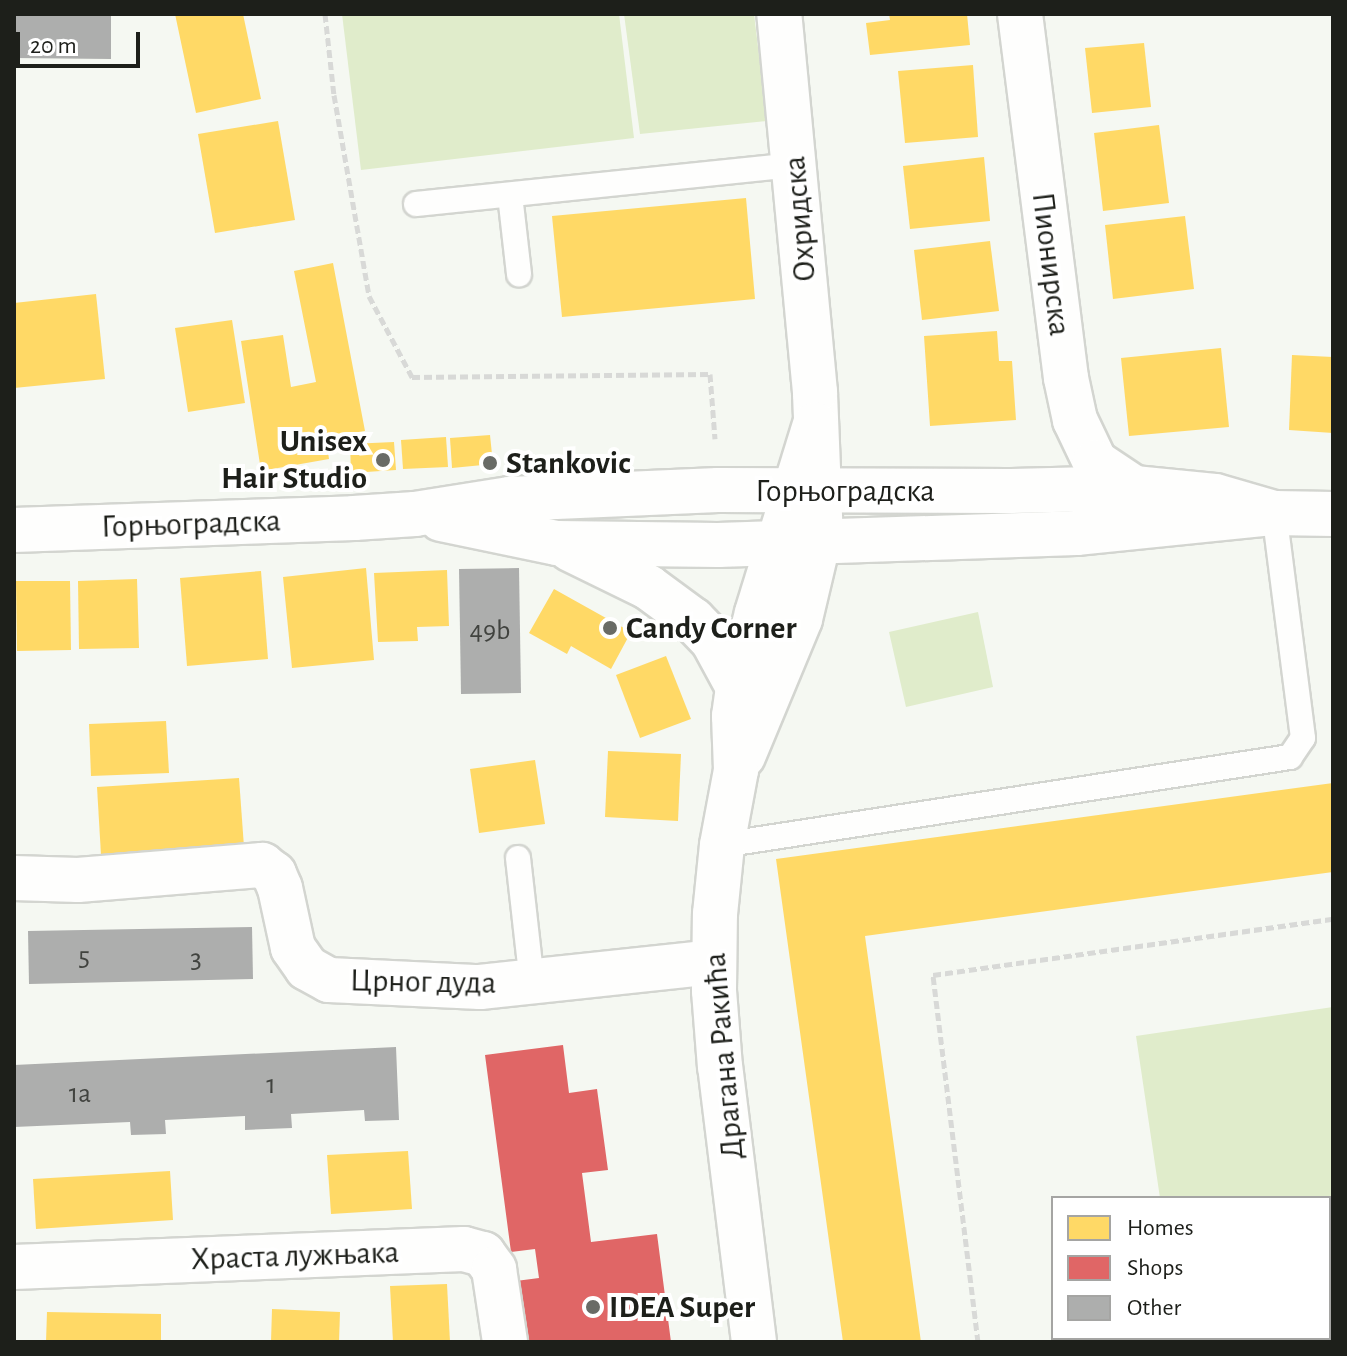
<!DOCTYPE html>
<html>
<head>
<meta charset="utf-8">
<style>
  body { margin:0 }
  #map { position:relative; width:1347px; height:1356px; overflow:hidden; background:#f5f8f2; font-family:"Alegreya Sans",sans-serif }
  div>[style] { position:absolute }
  [style*='--x'] { left:calc(var(--x)*1px); top:calc(var(--y)*1px); width:calc(var(--w)*1px); rotate:calc(var(--a)*1deg) }
  .green>* { inset:0; background:#e0eccb }
  .homes>* { inset:0; background:#ffd966 }
  .shops>* { inset:0; background:#e06666 }
  .building>* { inset:0; background:#adaead }
  .path>* { height:5px; margin-top:-2.5px; transform-origin:0; background:repeating-linear-gradient(90deg,#d8d9d7 0 8px,transparent 0 12px) }
  .roads { filter:drop-shadow(2px 0 #d3d5d0) drop-shadow(-2px 0 #d3d5d0) drop-shadow(0 2px #d3d5d0) drop-shadow(0 -2px #d3d5d0) }
  .service>* { height:24px; margin:-12px; padding:0 12px; transform-origin:12px; border-radius:12px; background:#fefefd }
  .minor>* { height:44px; margin:-22px; padding:0 22px; transform-origin:22px; border-radius:22px; background:#fefefd }
  .tertiary>* { height:44px; margin:-22px; padding:0 22px; transform-origin:22px; border-radius:22px; background:#fefefd }
  .dots>* { width:22px; height:22px; translate:-50% -50%; box-sizing:border-box; border:4px solid #fff; border-radius:50% }
  span { translate:-50% -50%; white-space:nowrap; text-align:center; line-height:1.15; -webkit-text-stroke:8px #fff; paint-order:stroke }
  .number-label { font-size:28px; color:#41433f }
  .number-label span { -webkit-text-stroke-width:0 }
  .street-label { font-size:32px; color:#1d1f1a }
  .poi-label { font-size:32px; color:#1d1f1a; font-weight:700 }
  .right { translate:-100% -50%; text-align:right }
  .left { translate:0 -50%; text-align:left }
  .frame { position:absolute; inset:0; border:16px solid #1d1f1a; pointer-events:none }
  .legend { position:absolute; left:1051px; top:1196px; width:280px; height:144px; box-sizing:border-box; background:#fff; border:2px solid #a5a5a3; margin:0; padding:10px 14px; list-style:none; font-size:24px; color:#1d1f1a }
  .legend li { display:flex; align-items:center; gap:16px; height:40px }
  .legend b { width:40px; border:2px solid #a5a5a3 }
  .scale { position:absolute; left:16px; top:32px; width:124px; height:36px; box-sizing:border-box; border:4px solid #1d1f1a; border-top:0; padding-left:10px; font-size:24px; line-height:28px; white-space:nowrap; color:#1d1f1a; -webkit-text-stroke:6px #fff; paint-order:stroke }
</style>
</head>
<body>
<div id="map">
  <div class="green">
    <i style="clip-path:polygon(342px 14px,619px 14px,634px 138px,361px 170px)"></i>
    <i style="clip-path:polygon(624px 14px,754px 14px,767px 121px,640px 134px)"></i>
    <i style="clip-path:polygon(978px 612px,993px 687px,906px 707px,889px 632px)"></i>
    <i style="clip-path:polygon(1333px 1007px,1333px 1291px,1329px 1291px,1329px 1198px,1160px 1198px,1136px 1036px)"></i>
  </div>
  <div class="homes">
    <i style="clip-path:polygon(175px 14px,243px 14px,261px 99px,196px 113px)"></i>
    <i style="clip-path:polygon(889px 14px,967px 14px,970px 45px,870px 55px,866px 23px,890px 20px)"></i>
    <i style="clip-path:polygon(1144px 43px,1151px 107px,1092px 113px,1085px 48px)"></i>
    <i style="clip-path:polygon(973px 65px,978px 137px,905px 143px,898px 71px)"></i>
    <i style="clip-path:polygon(278px 121px,295px 220px,215px 233px,198px 134px)"></i>
    <i style="clip-path:polygon(1159px 125px,1169px 203px,1103px 211px,1094px 133px)"></i>
    <i style="clip-path:polygon(984px 157px,990px 221px,910px 229px,903px 166px)"></i>
    <i style="clip-path:polygon(746px 198px,755px 299px,562px 317px,552px 216px)"></i>
    <i style="clip-path:polygon(1185px 216px,1194px 289px,1113px 299px,1105px 225px)"></i>
    <i style="clip-path:polygon(990px 241px,999px 311px,922px 320px,914px 250px)"></i>
    <i style="clip-path:polygon(333px 263px,365px 431px,326px 437px,329px 459px,261px 471px,241px 341px,283px 335px,291px 387px,316px 382px,294px 271px)"></i>
    <i style="clip-path:polygon(96px 294px,105px 379px,14px 388px,14px 303px)"></i>
    <i style="clip-path:polygon(232px 320px,245px 403px,188px 412px,175px 328px)"></i>
    <i style="clip-path:polygon(997px 331px,999px 361px,1012px 361px,1016px 420px,930px 426px,924px 336px)"></i>
    <i style="clip-path:polygon(1221px 348px,1229px 427px,1129px 436px,1121px 358px)"></i>
    <i style="clip-path:polygon(1292px 355px,1333px 357px,1333px 433px,1289px 430px)"></i>
    <i style="clip-path:polygon(490px 435px,493px 464px,452px 468px,450px 438px)"></i>
    <i style="clip-path:polygon(446px 437px,448px 467px,403px 469px,401px 440px)"></i>
    <i style="clip-path:polygon(394px 442px,396px 470px,351px 473px,350px 444px)"></i>
    <i style="clip-path:polygon(366px 568px,374px 660px,292px 668px,283px 577px)"></i>
    <i style="clip-path:polygon(447px 570px,449px 626px,417px 627px,418px 641px,378px 642px,374px 573px)"></i>
    <i style="clip-path:polygon(261px 571px,268px 659px,187px 666px,180px 578px)"></i>
    <i style="clip-path:polygon(137px 579px,139px 648px,79px 649px,78px 581px)"></i>
    <i style="clip-path:polygon(16px 581px,70px 581px,71px 650px,17px 651px)"></i>
    <i style="clip-path:polygon(554px 589px,631px 632px,611px 669px,571px 646px,567px 654px,529px 633px)"></i>
    <i style="clip-path:polygon(666px 656px,691px 719px,640px 738px,616px 675px)"></i>
    <i style="clip-path:polygon(166px 721px,169px 773px,91px 776px,89px 724px)"></i>
    <i style="clip-path:polygon(608px 751px,681px 754px,678px 821px,605px 817px)"></i>
    <i style="clip-path:polygon(535px 760px,545px 824px,479px 833px,470px 769px)"></i>
    <i style="clip-path:polygon(239px 778px,244px 847px,101px 855px,97px 787px)"></i>
    <i style="clip-path:polygon(1333px 783px,1333px 872px,865px 936px,921px 1342px,843px 1342px,776px 859px)"></i>
    <i style="clip-path:polygon(408px 1151px,412px 1209px,331px 1214px,327px 1155px)"></i>
    <i style="clip-path:polygon(170px 1171px,173px 1220px,36px 1229px,33px 1179px)"></i>
    <i style="clip-path:polygon(447px 1284px,450px 1342px,393px 1342px,390px 1286px)"></i>
    <i style="clip-path:polygon(272px 1309px,340px 1312px,339px 1342px,271px 1342px)"></i>
    <i style="clip-path:polygon(47px 1312px,161px 1314px,161px 1342px,46px 1342px)"></i>
  </div>
  <div class="shops">
    <i style="clip-path:polygon(563px 1045px,569px 1093px,597px 1089px,608px 1170px,582px 1173px,591px 1242px,657px 1234px,671px 1342px,524px 1342px,516px 1281px,539px 1278px,535px 1249px,511px 1252px,485px 1055px)"></i>
  </div>
  <div class="building">
    <i style="clip-path:polygon(14px 14px,111px 14px,111px 59px,14px 58px)"></i>
    <i style="clip-path:polygon(519px 568px,521px 693px,461px 694px,459px 569px)"></i>
    <i style="clip-path:polygon(252px 927px,253px 979px,29px 984px,28px 931px)"></i>
    <i style="clip-path:polygon(396px 1047px,399px 1120px,365px 1121px,364px 1110px,291px 1114px,292px 1128px,245px 1130px,245px 1116px,165px 1120px,166px 1134px,131px 1135px,130px 1122px,14px 1127px,14px 1065px)"></i>
  </div>
  <div class="path">
    <i style="--x:325;--y:14;--w:81;--a:83.7"></i>
    <i style="--x:334;--y:95;--w:204;--a:80.1"></i>
    <i style="--x:369;--y:296;--w:92;--a:62"></i>
    <i style="--x:412;--y:377;--w:298;--a:-0.6"></i>
    <i style="--x:710;--y:374;--w:65;--a:85.6"></i>
    <i style="--x:978;--y:1342;--w:370;--a:-97"></i>
    <i style="--x:933;--y:975;--w:404;--a:-8"></i>
  </div>
  <div class="roads">
    <div class="service">
      <i style="--x:510;--y:195;--w:80;--a:83.5"></i>
      <i style="--x:416;--y:204;--w:381;--a:-5.9"></i>
      <i style="--x:722;--y:845;--w:575;--a:-8.81"></i>
      <i style="--x:1290;--y:757;--w:23;--a:-56"></i>
      <i style="--x:1303;--y:738;--w:227;--a:-97.3"></i>
      <i style="--x:518;--y:858;--w:126;--a:83.6"></i>
    </div>
    <div class="minor">
      <i style="--x:1020;--y:14;--w:367;--a:82.8"></i>
      <i style="--x:1066;--y:378;--w:43;--a:77.9"></i>
      <i style="--x:1075;--y:420;--w:47;--a:64.5"></i>
      <i style="--x:1095;--y:462;--w:47;--a:33.7"></i>
      <i style="--x:743;--y:756;--w:148;--a:-67.4"></i>
      <i style="--x:800;--y:619;--w:78;--a:-76.7"></i>
      <i style="--x:818;--y:543;--w:25;--a:-85"></i>
      <i style="--x:820;--y:518;--w:126;--a:-92.3"></i>
      <i style="--x:815;--y:392;--w:380;--a:-95.4"></i>
      <i style="--x:14;--y:878;--w:64;--a:1.8"></i>
      <i style="--x:78;--y:880;--w:185;--a:-4.7"></i>
      <i style="--x:262;--y:865;--w:15;--a:37"></i>
      <i style="--x:274;--y:874;--w:15;--a:67"></i>
      <i style="--x:280;--y:888;--w:61;--a:77.8"></i>
      <i style="--x:293;--y:948;--w:24;--a:55"></i>
      <i style="--x:307;--y:968;--w:25;--a:29"></i>
      <i style="--x:329;--y:980;--w:151;--a:2.7"></i>
      <i style="--x:480;--y:987;--w:234;--a:-6.1"></i>
      <i style="--x:14;--y:1267;--w:450;--a:-2.3"></i>
      <i style="--x:464;--y:1249;--w:20;--a:15"></i>
      <i style="--x:483;--y:1254;--w:19;--a:54"></i>
      <i style="--x:494;--y:1269;--w:74;--a:81.4"></i>
      <i style="--x:754;--y:1342;--w:277;--a:-97"></i>
      <i style="--x:720;--y:1067;--w:76;--a:-94.5"></i>
      <i style="--x:714;--y:991;--w:77;--a:-89.3"></i>
      <i style="--x:715;--y:914;--w:69;--a:-84.2"></i>
      <i style="--x:722;--y:845;--w:76;--a:-79.4"></i>
      <i style="--x:736;--y:770;--w:54;--a:-92.1"></i>
      <i style="--x:734;--y:716;--w:29;--a:-82"></i>
      <i style="--x:738;--y:687;--w:76;--a:-75.6"></i>
      <i style="--x:757;--y:613;--w:197;--a:-72.9"></i>
    </div>
    <div class="tertiary">
      <i style="--x:441;--y:519;--w:118;--a:11.7"></i>
      <i style="--x:557;--y:543;--w:161;--a:0.7"></i>
      <i style="--x:718;--y:545;--w:358;--a:-1.9"></i>
      <i style="--x:1076;--y:533;--w:199;--a:-5.8"></i>
      <i style="--x:1274;--y:513;--w:59;--a:1"></i>
      <i style="--x:14;--y:530;--w:340;--a:-2"></i>
      <i style="--x:354;--y:518;--w:61;--a:-3.8"></i>
      <i style="--x:415;--y:514;--w:96;--a:-9"></i>
      <i style="--x:510;--y:499;--w:208;--a:-2.5"></i>
      <i style="--x:718;--y:490;--w:292;--a:0.2"></i>
      <i style="--x:1010;--y:491;--w:124;--a:-1.4"></i>
      <i style="--x:1134;--y:488;--w:81;--a:5.6"></i>
      <i style="--x:1215;--y:496;--w:61;--a:16.1"></i>
      <i style="--x:570;--y:549;--w:87;--a:26"></i>
      <i style="--x:648;--y:587;--w:56;--a:36.3"></i>
      <i style="--x:693;--y:620;--w:29;--a:46"></i>
      <i style="--x:713;--y:641;--w:52;--a:61.5"></i>
    </div>
  </div>
  <div class="dots">
    <i style="left:383px;top:460px;background:#696b66"></i>
    <i style="left:490px;top:463px;background:#696b66"></i>
    <i style="left:610px;top:628px;background:#696b66"></i>
    <i style="left:593px;top:1307px;background:#696b66"></i>
  </div>
  <div class="number-label">
    <span style="left:490px;top:631px">49b</span>
    <span style="left:84px;top:957px">5</span>
    <span style="left:196px;top:959px">3</span>
    <span style="left:271px;top:1085px">1</span>
    <span style="left:80px;top:1094px">1a</span>
  </div>
  <div class="street-label">
    <span style="left:800px;top:219px;rotate:-95deg">Охридска</span>
    <span style="left:1051px;top:264px;rotate:83deg">Пионирска</span>
    <span style="left:845px;top:491px">Горњоградска</span>
    <span style="left:191px;top:524px;rotate:-2deg">Горњоградска</span>
    <span style="left:423px;top:982px;rotate:1deg">Црног дуда</span>
    <span style="left:724px;top:1056px;rotate:-95deg">Драгана Ракића</span>
    <span style="left:295px;top:1256px;rotate:-2deg">Храста лужњака</span>
  </div>
  <div class="poi-label">
    <span class="right" style="left:367px;top:460px">Unisex<br>Hair Studio</span>
    <span class="left" style="left:506px;top:463px">Stankovic</span>
    <span class="left" style="left:626px;top:628px">Candy Corner</span>
    <span class="left" style="left:609px;top:1307px">IDEA Super</span>
  </div>
  <div class="frame"></div>
  <ul class="legend">
  <li><b style="height:22px;background:#ffd966"></b>Homes</li>
  <li><b style="height:22px;background:#e06666"></b>Shops</li>
  <li><b style="height:22px;background:#adaead"></b>Other</li>
  </ul>
  <div class="scale">20 m</div>
</div>
</body>
</html>
